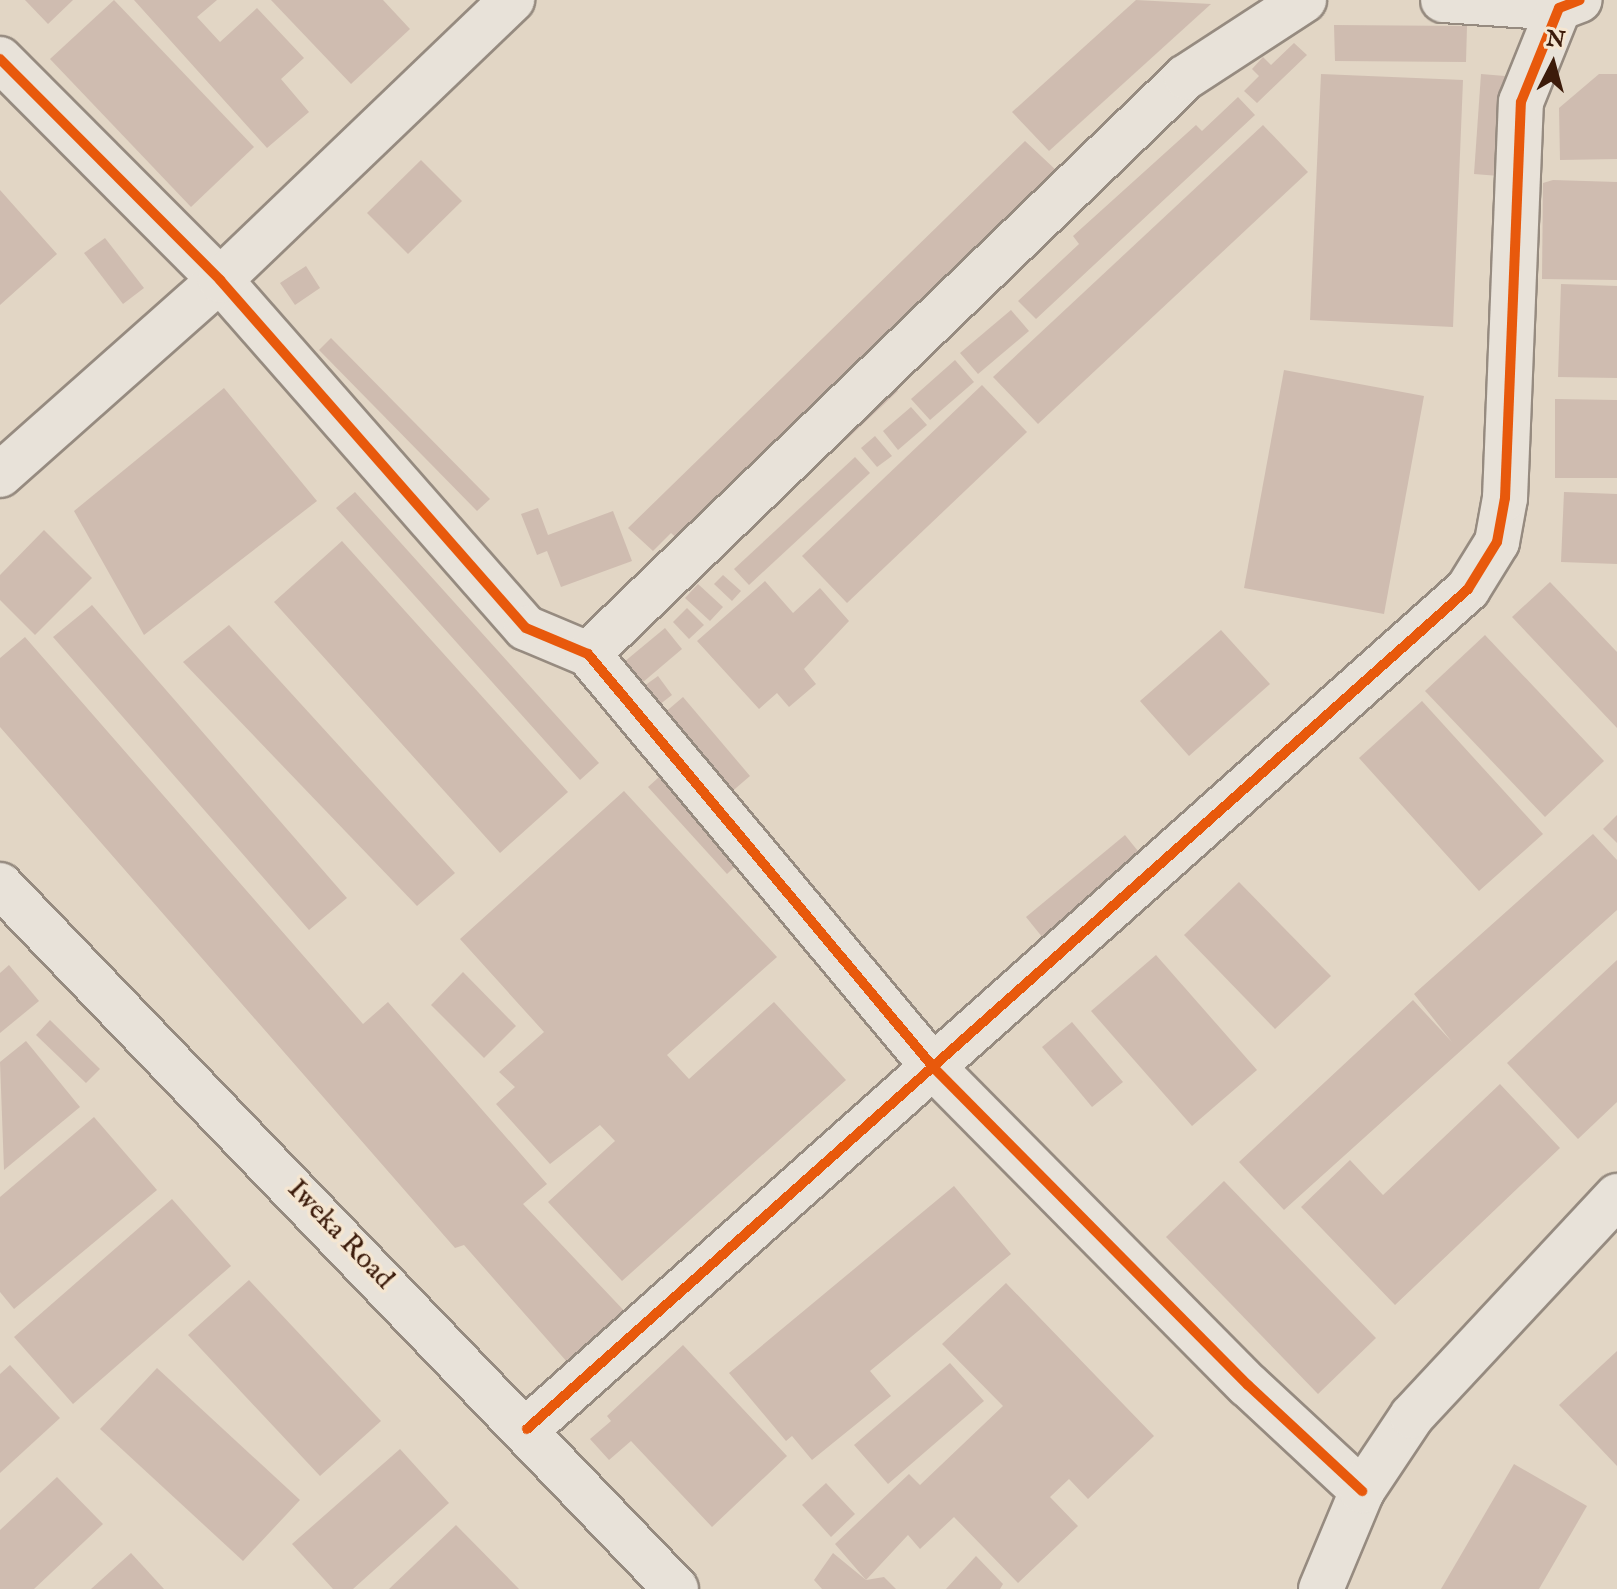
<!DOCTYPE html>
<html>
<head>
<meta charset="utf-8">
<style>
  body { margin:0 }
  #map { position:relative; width:1617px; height:1589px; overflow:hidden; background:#e2d6c5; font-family:"IM FELL English",serif }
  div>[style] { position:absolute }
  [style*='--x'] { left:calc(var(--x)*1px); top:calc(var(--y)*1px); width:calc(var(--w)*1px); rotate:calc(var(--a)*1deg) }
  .building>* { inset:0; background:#cfbcb0 }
  .roads { filter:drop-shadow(2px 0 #968b80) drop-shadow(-2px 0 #968b80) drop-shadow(0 2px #968b80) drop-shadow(0 -2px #968b80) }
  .street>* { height:44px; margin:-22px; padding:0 22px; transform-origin:22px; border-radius:22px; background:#e8e2d9 }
  .secondary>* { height:44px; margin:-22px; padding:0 22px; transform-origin:22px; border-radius:22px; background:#e8e2d9 }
  .cycleway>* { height:10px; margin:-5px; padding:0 5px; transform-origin:5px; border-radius:5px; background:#e8590c }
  span { translate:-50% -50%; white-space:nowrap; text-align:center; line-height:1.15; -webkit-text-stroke:7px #f5e6d1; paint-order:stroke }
  .street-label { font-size:28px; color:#3c1b0a }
  .north { position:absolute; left:1513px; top:24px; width:80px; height:80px; -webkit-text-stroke:6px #f5e6d1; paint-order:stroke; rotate:6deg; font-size:22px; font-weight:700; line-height:32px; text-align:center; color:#3c1b0a }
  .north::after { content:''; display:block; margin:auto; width:28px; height:36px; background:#3c1b0a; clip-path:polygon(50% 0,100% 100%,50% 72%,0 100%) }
</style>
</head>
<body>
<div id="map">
  <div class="building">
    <i style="clip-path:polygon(25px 0,73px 0,48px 24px)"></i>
    <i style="clip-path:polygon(114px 0,254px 147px,191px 207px,50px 59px)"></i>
    <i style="clip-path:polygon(134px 0,217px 0,197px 17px,220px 42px,257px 8px,304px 58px,281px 79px,309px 112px,267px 148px)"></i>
    <i style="clip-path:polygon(271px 0,383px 0,410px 29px,351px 84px)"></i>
    <i style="clip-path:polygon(1136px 0,1211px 4px,1049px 151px,1012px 112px)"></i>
    <i style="clip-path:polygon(1334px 25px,1467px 26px,1466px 62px,1335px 61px)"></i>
    <i style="clip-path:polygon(1294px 43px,1307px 55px,1257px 103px,1244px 91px,1259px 76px,1252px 69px,1263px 57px,1271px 65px)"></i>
    <i style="clip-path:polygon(1321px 74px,1463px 80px,1453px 327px,1310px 320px)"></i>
    <i style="clip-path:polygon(1481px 74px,1505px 76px,1499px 176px,1474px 174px)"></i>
    <i style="clip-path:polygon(1599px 74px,1617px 74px,1617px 159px,1560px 160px,1559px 108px)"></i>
    <i style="clip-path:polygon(1238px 97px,1255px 115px,1036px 319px,1018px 301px,1079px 244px,1073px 236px,1196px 125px,1202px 131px)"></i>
    <i style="clip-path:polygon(1263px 125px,1308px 172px,1038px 424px,993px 377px)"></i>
    <i style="clip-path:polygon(1025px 141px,1058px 172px,681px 542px,671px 533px,653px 551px,628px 528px)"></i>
    <i style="clip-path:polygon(421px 160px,462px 201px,408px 254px,367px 213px)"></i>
    <i style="clip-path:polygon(1553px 180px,1617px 182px,1617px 280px,1542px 279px,1543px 183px)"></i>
    <i style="clip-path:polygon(0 190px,57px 254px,0 305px)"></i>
    <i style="clip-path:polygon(105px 238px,144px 288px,123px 304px,84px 253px)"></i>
    <i style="clip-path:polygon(306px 266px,320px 288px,295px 305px,280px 283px)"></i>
    <i style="clip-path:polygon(1561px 284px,1617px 286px,1617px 378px,1558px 377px)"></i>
    <i style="clip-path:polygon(1011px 310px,1029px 331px,978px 374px,960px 353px)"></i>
    <i style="clip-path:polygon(331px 338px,490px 499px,477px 511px,319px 350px)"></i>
    <i style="clip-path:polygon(955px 360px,974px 382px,930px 420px,911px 399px)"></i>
    <i style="clip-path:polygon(1284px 370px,1424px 396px,1384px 614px,1244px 588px)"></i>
    <i style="clip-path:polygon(885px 377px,898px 391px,845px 441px,832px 427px)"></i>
    <i style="clip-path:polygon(982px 385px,1027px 432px,847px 603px,802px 556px)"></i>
    <i style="clip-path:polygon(224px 388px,317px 501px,144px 635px,74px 511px)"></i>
    <i style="clip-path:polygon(1555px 399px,1617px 400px,1617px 478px,1555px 478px)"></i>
    <i style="clip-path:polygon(911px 407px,927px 425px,898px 450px,883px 431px)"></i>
    <i style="clip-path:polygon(875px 436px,892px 456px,877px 467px,861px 448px)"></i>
    <i style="clip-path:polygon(855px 457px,870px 473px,749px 585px,734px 569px)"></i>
    <i style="clip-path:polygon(355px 492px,599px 763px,580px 780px,336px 508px)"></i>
    <i style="clip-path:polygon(1564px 492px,1617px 494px,1617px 564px,1561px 562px)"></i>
    <i style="clip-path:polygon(538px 508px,548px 535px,613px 511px,632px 561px,561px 587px,547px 551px,537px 555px,521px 514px)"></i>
    <i style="clip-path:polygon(44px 530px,92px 578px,35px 635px,0 600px,0 575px)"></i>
    <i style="clip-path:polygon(342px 541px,568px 792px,500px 853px,274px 602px)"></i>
    <i style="clip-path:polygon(723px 575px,741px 591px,732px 601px,714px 584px)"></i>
    <i style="clip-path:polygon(765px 581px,793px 613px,820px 588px,849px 621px,804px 669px,816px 684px,789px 707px,777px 693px,759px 709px,697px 641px)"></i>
    <i style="clip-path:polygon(1550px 582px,1617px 652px,1617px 728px,1512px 617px)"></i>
    <i style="clip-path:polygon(698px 584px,723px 607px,710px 621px,685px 598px)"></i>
    <i style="clip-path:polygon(92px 605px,347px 898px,309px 930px,53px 637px)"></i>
    <i style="clip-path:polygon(687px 608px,704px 625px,689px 639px,673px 622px)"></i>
    <i style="clip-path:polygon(229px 625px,455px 873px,417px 906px,183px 662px)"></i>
    <i style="clip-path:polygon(665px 628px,682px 649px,636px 688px,618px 667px)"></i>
    <i style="clip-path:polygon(1221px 630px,1270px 684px,1189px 756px,1140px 701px)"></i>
    <i style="clip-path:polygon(1485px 635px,1604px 761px,1545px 817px,1425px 691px)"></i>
    <i style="clip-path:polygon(25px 637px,363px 1024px,388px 1002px,547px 1184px,523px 1204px,631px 1318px,575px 1371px,464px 1245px,455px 1248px,0 727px,0 658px)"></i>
    <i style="clip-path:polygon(658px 676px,672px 695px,655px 708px,640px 689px)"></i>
    <i style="clip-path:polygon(683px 697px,750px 776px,729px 794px,662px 715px)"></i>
    <i style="clip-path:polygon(1422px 701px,1543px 834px,1479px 891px,1359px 758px)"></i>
    <i style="clip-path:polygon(669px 768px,747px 855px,727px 874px,648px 787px)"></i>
    <i style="clip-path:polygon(624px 791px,777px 957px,667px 1055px,689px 1079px,774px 1002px,846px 1080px,622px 1281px,548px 1202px,615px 1141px,600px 1125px,550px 1164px,496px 1104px,515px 1087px,499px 1072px,544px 1032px,460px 939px)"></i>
    <i style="clip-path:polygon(1617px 815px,1617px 843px,1603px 829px)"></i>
    <i style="clip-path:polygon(1593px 834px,1617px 860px,1617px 910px,1284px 1210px,1239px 1162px,1413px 1000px,1452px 1042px,1414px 994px)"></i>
    <i style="clip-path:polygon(1125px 835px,1146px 861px,1047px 943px,1026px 917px)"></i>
    <i style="clip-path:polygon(1239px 882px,1331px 976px,1275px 1029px,1184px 935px)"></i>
    <i style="clip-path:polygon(1156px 955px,1257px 1070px,1192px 1126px,1091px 1011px)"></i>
    <i style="clip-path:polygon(1617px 960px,1617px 1102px,1578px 1139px,1507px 1063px)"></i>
    <i style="clip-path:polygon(9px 965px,39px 1001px,0 1033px,0 973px)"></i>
    <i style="clip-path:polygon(463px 972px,516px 1026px,484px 1058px,431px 1005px)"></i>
    <i style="clip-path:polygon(50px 1020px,100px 1069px,86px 1083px,36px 1035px)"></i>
    <i style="clip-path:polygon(1072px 1022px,1123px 1082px,1092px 1107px,1042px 1047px)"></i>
    <i style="clip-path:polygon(26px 1041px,80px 1107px,4px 1170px,0 1062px)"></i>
    <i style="clip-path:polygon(1500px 1084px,1560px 1148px,1395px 1305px,1301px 1207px,1350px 1160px,1383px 1195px)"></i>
    <i style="clip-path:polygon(94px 1117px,157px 1190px,14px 1309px,0 1292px,0 1197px)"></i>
    <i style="clip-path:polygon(1224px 1181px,1376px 1338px,1318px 1394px,1166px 1237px)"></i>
    <i style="clip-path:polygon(954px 1186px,1011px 1254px,870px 1371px,891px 1396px,812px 1460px,792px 1436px,786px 1441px,729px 1373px)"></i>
    <i style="clip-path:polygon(172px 1199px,231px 1266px,73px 1404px,14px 1337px)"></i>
    <i style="clip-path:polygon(249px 1280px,381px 1421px,320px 1476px,188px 1335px)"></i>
    <i style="clip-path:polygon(1006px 1283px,1154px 1436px,1088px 1499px,1069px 1479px,1050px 1497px,1078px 1526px,1018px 1583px,954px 1517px,920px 1549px,908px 1535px,866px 1580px,835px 1544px,909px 1474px,920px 1485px,1003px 1406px,942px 1344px)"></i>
    <i style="clip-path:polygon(683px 1345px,787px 1456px,712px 1527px,631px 1441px,609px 1460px,590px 1439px,611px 1421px,607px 1416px)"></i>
    <i style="clip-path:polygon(1617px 1351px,1617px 1466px,1559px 1405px)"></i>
    <i style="clip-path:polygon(950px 1363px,984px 1401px,888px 1484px,854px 1445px)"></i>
    <i style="clip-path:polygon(10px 1365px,60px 1418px,0 1473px,0 1374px)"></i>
    <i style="clip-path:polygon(157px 1368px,300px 1500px,243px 1561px,100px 1429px)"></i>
    <i style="clip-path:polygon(400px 1449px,449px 1503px,353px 1589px,333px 1589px,292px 1544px)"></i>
    <i style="clip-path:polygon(1514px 1464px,1587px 1506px,1539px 1589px,1441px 1589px)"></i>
    <i style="clip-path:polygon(57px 1477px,103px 1524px,34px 1589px,0 1589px,0 1530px)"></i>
    <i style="clip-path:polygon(826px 1483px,855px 1514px,831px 1537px,802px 1505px)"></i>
    <i style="clip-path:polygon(456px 1525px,519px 1589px,389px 1589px)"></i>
    <i style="clip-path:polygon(131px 1553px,164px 1589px,91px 1589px)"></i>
    <i style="clip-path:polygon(833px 1553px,866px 1580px,884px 1577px,896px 1589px,822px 1589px,814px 1580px)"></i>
    <i style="clip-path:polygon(976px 1556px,1003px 1584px,1000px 1589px,946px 1589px)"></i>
  </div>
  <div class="roads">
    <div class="street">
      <i style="--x:1443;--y:0;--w:116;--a:3.9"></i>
      <i style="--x:0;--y:59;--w:312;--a:45.1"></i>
      <i style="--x:220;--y:280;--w:463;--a:48.7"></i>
      <i style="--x:526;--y:628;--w:67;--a:22.8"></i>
      <i style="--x:588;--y:654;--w:540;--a:50.11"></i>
      <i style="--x:934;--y:1068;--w:446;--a:45.3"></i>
      <i style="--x:1248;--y:1385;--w:156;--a:42.9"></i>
      <i style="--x:0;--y:475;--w:294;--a:-41.6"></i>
      <i style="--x:220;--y:280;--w:405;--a:-43.8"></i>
      <i style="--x:588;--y:654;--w:831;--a:-43.98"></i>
      <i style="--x:1186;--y:77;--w:141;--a:-33.1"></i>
      <i style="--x:527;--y:1429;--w:1261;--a:-41.75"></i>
      <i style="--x:1468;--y:589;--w:55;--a:-58.3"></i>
      <i style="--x:1497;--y:542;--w:45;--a:-79.7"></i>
      <i style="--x:1505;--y:498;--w:396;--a:-87.7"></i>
      <i style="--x:1521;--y:102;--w:101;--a:-68"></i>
      <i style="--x:1559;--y:8;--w:22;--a:-21"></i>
    </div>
    <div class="secondary">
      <i style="--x:0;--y:885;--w:976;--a:46.16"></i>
      <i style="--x:1321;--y:1589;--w:106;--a:-67.3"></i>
      <i style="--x:1362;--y:1491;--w:90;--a:-56.3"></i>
      <i style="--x:1412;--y:1416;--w:301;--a:-47"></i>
    </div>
  </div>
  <div class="cycleway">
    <i style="--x:0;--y:59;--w:312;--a:45.1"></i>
    <i style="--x:220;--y:280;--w:463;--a:48.7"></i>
    <i style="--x:526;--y:628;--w:67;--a:22.8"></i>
    <i style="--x:588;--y:654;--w:540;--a:50.11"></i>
    <i style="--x:934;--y:1068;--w:446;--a:45.3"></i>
    <i style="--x:1248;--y:1385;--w:156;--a:42.9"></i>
    <i style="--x:527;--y:1429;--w:1261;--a:-41.75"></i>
    <i style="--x:1468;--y:589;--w:55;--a:-58.3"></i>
    <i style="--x:1497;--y:542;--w:45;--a:-79.7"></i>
    <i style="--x:1505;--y:498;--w:396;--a:-87.7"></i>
    <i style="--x:1521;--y:102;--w:101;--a:-68"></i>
    <i style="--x:1559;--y:8;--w:22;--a:-21"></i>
  </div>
  <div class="street-label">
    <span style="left:340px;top:1235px;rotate:46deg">Iweka Road</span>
  </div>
  <div class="north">N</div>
</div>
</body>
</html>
